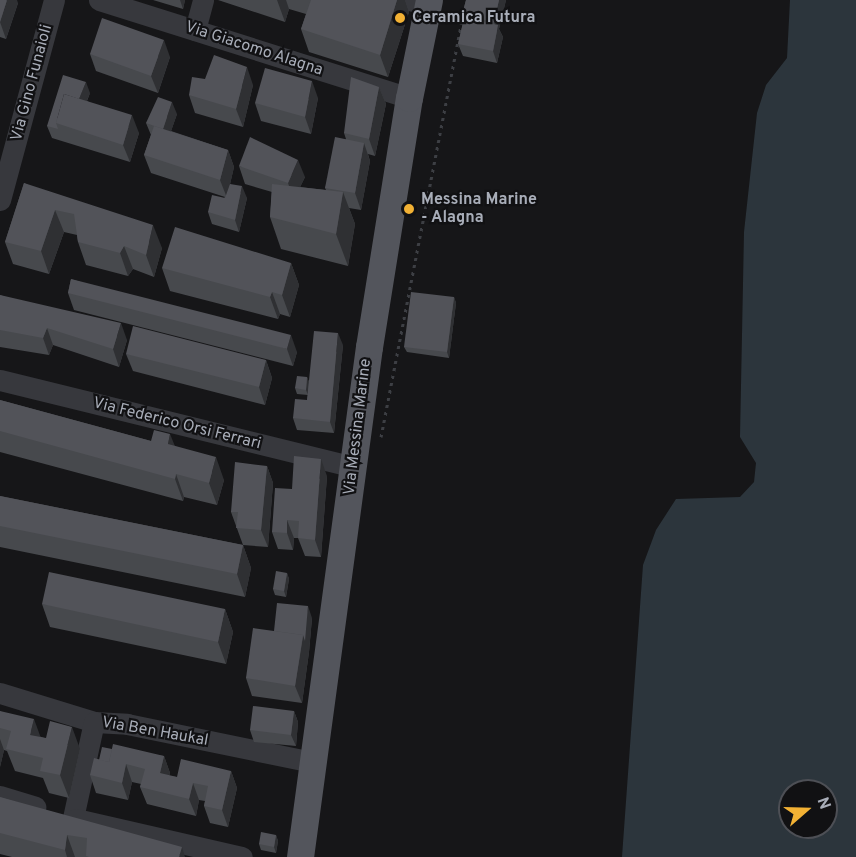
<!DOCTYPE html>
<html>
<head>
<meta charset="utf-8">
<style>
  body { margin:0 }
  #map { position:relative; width:856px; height:857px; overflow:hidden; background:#161618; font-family:Overpass,sans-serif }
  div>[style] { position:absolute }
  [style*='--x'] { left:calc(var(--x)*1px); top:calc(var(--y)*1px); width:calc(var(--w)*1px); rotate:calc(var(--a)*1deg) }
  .water>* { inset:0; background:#2c353c }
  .path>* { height:3px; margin-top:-1.5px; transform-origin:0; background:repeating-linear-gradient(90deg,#3d3f44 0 3px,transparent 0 7.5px) }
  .minor>* { height:21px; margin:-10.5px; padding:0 10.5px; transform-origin:10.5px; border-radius:10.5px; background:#37383d }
  .major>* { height:27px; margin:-13.5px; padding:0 13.5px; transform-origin:13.5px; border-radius:13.5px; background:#53555c }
  .wall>* { inset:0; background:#47494d }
  .shaded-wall>* { inset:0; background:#2f3033 }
  .building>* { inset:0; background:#525359 }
  .dots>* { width:16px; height:16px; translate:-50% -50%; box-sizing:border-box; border:3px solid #111113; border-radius:50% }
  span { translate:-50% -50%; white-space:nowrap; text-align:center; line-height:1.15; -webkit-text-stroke:4.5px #111113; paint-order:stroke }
  .poi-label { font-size:16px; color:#a8adb8; font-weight:700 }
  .left { translate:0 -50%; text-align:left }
  .street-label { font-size:16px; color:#a8adb8 }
  .north { position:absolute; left:778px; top:779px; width:60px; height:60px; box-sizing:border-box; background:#111113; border:2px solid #4d4f55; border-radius:50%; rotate:70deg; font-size:16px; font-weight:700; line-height:24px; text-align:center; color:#a8adb8 }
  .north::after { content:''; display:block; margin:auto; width:21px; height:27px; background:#f2b134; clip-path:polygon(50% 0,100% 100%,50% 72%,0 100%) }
</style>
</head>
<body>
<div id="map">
  <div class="water">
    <i style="clip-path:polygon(evenodd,790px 0,856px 0,856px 857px,622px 857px,643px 565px,656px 530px,676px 499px,740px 497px,754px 482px,756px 463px,740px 437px,744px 232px,757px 113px,766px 85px,787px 58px,790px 0,790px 791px,826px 791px,826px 827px,790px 827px,790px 791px)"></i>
  </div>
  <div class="path">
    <i style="--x:381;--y:437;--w:431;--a:-79"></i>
  </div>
  <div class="minor">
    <i style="--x:99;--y:0;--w:325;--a:17.5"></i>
    <i style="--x:410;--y:0;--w:19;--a:18"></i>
    <i style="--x:195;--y:30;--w:31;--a:-75"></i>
    <i style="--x:0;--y:200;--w:207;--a:-74.9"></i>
    <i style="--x:0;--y:380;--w:364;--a:13.8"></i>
    <i style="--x:0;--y:693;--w:98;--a:17.1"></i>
    <i style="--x:94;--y:722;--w:33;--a:3"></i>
    <i style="--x:127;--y:724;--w:189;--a:11.6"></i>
    <i style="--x:0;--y:796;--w:37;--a:17"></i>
    <i style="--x:73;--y:818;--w:98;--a:-77.7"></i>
    <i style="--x:76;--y:819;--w:170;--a:12.9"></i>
  </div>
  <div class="major">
    <i style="--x:300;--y:857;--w:515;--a:-82.3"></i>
    <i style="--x:369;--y:347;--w:252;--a:-80.9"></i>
    <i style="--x:409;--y:98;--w:100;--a:-78.5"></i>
  </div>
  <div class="wall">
    <i style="clip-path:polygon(0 0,18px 3px,6px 39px,0 37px)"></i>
    <i style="clip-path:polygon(153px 0,185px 0,183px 9px)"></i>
    <i style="clip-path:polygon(218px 0,405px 0,409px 12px,388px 77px,309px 52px,301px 29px,306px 14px,289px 9px,285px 22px)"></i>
    <i style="clip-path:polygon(466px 0,506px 0,499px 29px,503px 37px,497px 63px,463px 56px,458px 44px,464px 19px,462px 15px)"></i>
    <i style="clip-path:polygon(90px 54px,170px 57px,158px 93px,96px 71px)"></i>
    <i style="clip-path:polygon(253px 85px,243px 127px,195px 113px,189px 95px)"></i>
    <i style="clip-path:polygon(379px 87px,386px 104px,375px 156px,368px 154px,370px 161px,361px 210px,349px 208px,355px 224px,348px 266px,281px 249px,270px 217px,272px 192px,245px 184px,239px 166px,305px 177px,300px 187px,326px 190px,325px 188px,346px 139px,344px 133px)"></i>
    <i style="clip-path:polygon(90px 93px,87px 101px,139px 133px,130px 162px,52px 138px,47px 126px)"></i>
    <i style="clip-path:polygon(318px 98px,311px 134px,261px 121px,255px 103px)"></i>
    <i style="clip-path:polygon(177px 114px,171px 131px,228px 150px,234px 167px,230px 184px,247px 198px,239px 232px,212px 224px,208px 212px,225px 197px,151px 173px,144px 155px,151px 135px,146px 123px)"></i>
    <i style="clip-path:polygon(24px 183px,162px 248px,154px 277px,133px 269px,128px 276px,86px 265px,78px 242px,77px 235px,64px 232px,49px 274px,13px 264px,5px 242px)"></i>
    <i style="clip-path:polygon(291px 263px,299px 285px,290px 317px,280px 314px,278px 319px,170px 291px,162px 268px)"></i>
    <i style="clip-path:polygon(71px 279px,297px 352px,293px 366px,74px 310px,68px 293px)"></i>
    <i style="clip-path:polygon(0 295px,127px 340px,119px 367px,53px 345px,49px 355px,0 347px)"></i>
    <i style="clip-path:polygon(454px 297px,456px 303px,449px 358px,407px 352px,404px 347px)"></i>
    <i style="clip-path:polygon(343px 345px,334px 433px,297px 430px,293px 418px,307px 400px,308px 395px,297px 394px,295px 388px,307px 377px,309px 382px)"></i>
    <i style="clip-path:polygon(126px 354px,266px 360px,272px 378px,265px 405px,133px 371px)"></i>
    <i style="clip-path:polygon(0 400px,151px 441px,175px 446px,224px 480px,217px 505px,184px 497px,183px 501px,0 452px)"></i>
    <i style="clip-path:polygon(267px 466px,273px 483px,268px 547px,243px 545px,231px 512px)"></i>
    <i style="clip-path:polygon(327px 476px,321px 557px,305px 556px,298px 538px,294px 538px,293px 550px,278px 549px,272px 532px,292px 489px)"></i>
    <i style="clip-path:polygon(0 496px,243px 545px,251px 568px,245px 597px,0 547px)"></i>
    <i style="clip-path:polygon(287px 573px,289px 579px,286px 597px,275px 595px,273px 589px)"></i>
    <i style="clip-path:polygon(42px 604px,225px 609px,233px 632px,226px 664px,50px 627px)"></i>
    <i style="clip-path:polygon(312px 618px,309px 652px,302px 703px,252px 696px,246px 678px,274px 631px)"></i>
    <i style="clip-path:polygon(0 711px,41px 737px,80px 749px,69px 798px,49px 793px,43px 778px,15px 771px,7px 751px,4px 750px,0 767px)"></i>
    <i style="clip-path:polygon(294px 711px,298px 722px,296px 746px,254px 742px,250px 730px)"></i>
    <i style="clip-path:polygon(112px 749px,164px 756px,170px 773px,169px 776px,177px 777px,231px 771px,237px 788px,228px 827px,210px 823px,204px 806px,205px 801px,199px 800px,196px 816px,147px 804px,140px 787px,141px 784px,132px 782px,128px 800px,96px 793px,90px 775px,99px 760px)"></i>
    <i style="clip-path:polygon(0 797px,185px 857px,12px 857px,0 854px)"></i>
    <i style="clip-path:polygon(276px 835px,278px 841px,276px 853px,261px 850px,259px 844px)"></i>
  </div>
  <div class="shaded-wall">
    <i style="clip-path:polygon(7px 0,17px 0,18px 3px,6px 39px,0 22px)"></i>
    <i style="clip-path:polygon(180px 0,185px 0,183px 9px)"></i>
    <i style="clip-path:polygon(277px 0,286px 0,289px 9px,285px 22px)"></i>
    <i style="clip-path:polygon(397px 0,405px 0,409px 12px,388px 77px,380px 55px)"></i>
    <i style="clip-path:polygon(499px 0,506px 0,499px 29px,503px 37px,497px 63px,493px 51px,497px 31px,494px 22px)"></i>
    <i style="clip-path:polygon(164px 40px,170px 57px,158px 93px,151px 76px)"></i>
    <i style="clip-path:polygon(247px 67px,253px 85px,243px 127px,236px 109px)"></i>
    <i style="clip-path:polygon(312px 81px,318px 98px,311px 134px,305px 117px)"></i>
    <i style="clip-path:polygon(86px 82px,90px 93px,81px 115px,77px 103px)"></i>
    <i style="clip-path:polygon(379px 87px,386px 104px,375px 156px,369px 139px)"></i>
    <i style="clip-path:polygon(172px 102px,177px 114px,168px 140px,163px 129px)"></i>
    <i style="clip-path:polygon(132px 115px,139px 133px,130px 162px,123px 145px)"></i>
    <i style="clip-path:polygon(364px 143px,370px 161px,361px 210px,355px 193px)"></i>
    <i style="clip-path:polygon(228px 150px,234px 167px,227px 198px,220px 180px)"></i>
    <i style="clip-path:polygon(298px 160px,305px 177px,294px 200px,288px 183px)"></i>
    <i style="clip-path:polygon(242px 186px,247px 198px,239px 232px,235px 220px)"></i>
    <i style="clip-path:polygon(343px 192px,355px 224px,348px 266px,336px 234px)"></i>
    <i style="clip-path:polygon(55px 210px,64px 232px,49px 274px,41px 251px)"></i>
    <i style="clip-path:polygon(153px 225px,162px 248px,154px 277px,146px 255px)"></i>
    <i style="clip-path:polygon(124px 246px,133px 269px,128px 276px,120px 253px)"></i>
    <i style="clip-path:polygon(291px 263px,299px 285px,290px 317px,282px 295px)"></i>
    <i style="clip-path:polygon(272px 292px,280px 314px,278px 319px,270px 297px)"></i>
    <i style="clip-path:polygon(454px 297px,456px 303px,449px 358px,447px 352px)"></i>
    <i style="clip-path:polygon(121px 323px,127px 340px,119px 367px,113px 349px)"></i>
    <i style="clip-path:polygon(47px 328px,53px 345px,49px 355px,43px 338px)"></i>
    <i style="clip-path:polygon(338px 333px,343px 345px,334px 433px,330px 422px)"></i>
    <i style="clip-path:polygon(291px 335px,297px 352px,293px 366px,287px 349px)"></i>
    <i style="clip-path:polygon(266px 360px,272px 378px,265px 405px,259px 387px)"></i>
    <i style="clip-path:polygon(307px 377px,309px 382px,308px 395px,306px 390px)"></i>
    <i style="clip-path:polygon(170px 434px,179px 456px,168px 444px)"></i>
    <i style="clip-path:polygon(216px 457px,224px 480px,217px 505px,209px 483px)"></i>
    <i style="clip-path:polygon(321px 459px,327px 476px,321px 557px,315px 540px)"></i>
    <i style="clip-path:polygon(267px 466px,273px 483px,268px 547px,261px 530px)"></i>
    <i style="clip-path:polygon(176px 474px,184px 497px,183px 501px,175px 479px)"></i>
    <i style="clip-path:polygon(287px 520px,294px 538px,293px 550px,287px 533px)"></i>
    <i style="clip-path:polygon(243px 545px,251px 568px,245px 597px,237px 574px)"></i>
    <i style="clip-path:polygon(287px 573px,289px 579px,286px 597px,284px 591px)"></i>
    <i style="clip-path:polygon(308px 606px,312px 618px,309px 652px,302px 703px,295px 686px)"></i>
    <i style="clip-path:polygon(225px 609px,233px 632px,226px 664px,218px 642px)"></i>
    <i style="clip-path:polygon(294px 711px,298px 722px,296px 746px,291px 735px)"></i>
    <i style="clip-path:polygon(34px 719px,42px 741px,38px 757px,30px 735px)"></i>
    <i style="clip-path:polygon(72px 727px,80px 749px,69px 798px,60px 775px)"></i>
    <i style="clip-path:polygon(0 739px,4px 750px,0 767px)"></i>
    <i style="clip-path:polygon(164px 756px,170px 773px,166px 791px,160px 773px)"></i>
    <i style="clip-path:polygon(126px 764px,132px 782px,128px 800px,122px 783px)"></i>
    <i style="clip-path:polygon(231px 771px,237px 788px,228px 827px,222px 810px)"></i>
    <i style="clip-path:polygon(193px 783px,199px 800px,196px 816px,189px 799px)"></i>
    <i style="clip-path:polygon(67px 835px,75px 857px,67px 857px,65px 850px)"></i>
    <i style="clip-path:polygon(276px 835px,278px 841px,276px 853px,274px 847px)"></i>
    <i style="clip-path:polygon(182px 847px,185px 857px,179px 857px)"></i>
  </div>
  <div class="building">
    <i style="clip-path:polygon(0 0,7px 0,0 22px)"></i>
    <i style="clip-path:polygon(311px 0,397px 0,380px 55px,301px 29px)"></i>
    <i style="clip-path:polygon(466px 0,499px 0,494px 22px,462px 15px)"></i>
    <i style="clip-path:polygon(102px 18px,164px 40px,151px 76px,90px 54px)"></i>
    <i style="clip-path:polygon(464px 18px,498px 25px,493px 51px,458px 44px)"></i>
    <i style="clip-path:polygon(214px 55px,247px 67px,236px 109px,189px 95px,192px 77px,205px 79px)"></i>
    <i style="clip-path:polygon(265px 68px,312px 81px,305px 117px,255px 103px)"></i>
    <i style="clip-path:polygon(63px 75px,86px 82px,79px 99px,64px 94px,56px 123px,58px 129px,47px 126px)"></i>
    <i style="clip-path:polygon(351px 77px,379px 87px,369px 139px,344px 133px)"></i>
    <i style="clip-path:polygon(64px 94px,132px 115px,123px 145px,56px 123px)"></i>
    <i style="clip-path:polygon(158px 97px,172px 102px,163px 129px,146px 123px)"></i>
    <i style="clip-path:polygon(154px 126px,228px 150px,220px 180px,144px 155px)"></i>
    <i style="clip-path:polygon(250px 137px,298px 160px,288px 183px,239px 166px)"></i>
    <i style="clip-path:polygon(335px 137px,364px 143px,355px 193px,325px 188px)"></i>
    <i style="clip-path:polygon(24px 183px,153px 225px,146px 255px,124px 246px,120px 253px,78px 242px,74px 214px,55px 210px,41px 251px,5px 242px)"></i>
    <i style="clip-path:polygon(230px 184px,242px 186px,235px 220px,208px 212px,212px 195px,225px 198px)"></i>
    <i style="clip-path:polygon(272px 184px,343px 192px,336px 234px,270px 217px)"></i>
    <i style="clip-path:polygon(175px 227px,291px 263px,282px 295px,272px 292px,270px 297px,162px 268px)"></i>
    <i style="clip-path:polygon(71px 279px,291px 335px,287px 349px,68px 293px)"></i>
    <i style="clip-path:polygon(411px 292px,454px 297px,447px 352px,404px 347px)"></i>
    <i style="clip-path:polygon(0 295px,121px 323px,113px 349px,47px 328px,43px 338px,0 330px)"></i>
    <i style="clip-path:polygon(133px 326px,266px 360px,259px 387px,126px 354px)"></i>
    <i style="clip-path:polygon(314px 331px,338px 333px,330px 422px,293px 418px,295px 399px,307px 400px)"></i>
    <i style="clip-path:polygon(297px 376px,307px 377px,306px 390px,295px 388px)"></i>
    <i style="clip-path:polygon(0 400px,151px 441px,154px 430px,170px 434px,168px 444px,216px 457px,209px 483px,176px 474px,175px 479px,0 431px)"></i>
    <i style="clip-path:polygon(294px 456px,321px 459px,315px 540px,298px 538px,299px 521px,287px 520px,287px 533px,272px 532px,275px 488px,292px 489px)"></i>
    <i style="clip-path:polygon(235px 462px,267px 466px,261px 530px,236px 528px,238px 512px,231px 512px)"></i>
    <i style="clip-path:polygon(0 496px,243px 545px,237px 574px,0 526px)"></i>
    <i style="clip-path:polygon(276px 571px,287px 573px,284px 591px,273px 589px)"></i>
    <i style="clip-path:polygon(49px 572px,225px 609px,218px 642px,42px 604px)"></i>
    <i style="clip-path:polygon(277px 603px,308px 606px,305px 641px,303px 635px,274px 631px)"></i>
    <i style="clip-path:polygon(253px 628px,303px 635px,295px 686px,246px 678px)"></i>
    <i style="clip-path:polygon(253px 706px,294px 711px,291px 735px,250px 730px)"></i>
    <i style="clip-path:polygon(0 711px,34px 719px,30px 735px,46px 738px,50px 721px,72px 727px,60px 775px,40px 771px,43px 758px,6px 749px,11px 731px,0 728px)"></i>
    <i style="clip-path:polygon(113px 744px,164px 756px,160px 773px,177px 777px,181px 759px,231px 771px,222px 810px,204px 806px,208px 786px,193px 783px,189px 799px,140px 787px,145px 769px,126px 764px,122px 783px,90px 775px,94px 758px,109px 762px)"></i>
    <i style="clip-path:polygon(102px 747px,112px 749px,109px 762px,99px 760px)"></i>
    <i style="clip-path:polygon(0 797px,182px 847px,179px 857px,89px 857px,86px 856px,87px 838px,67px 835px,65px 850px,0 833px)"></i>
    <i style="clip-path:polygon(261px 832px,276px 835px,274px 847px,259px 844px)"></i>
  </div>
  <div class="dots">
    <i style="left:400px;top:18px;background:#f2b134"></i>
    <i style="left:409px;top:209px;background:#f2b134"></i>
  </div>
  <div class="poi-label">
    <span class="left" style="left:412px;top:18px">Ceramica Futura</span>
    <span class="left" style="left:421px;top:209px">Messina Marine<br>- Alagna</span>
  </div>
  <div class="street-label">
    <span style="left:254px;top:49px;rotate:18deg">Via Giacomo Alagna</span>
    <span style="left:32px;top:83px;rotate:-75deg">Via Gino Funaioli</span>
    <span style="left:177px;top:424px;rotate:14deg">Via Federico Orsi Ferrari</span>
    <span style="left:358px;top:427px;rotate:-83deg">Via Messina Marine</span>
    <span style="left:155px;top:732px;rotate:10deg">Via Ben Haukal</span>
  </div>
  <div class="north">N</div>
</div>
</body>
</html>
